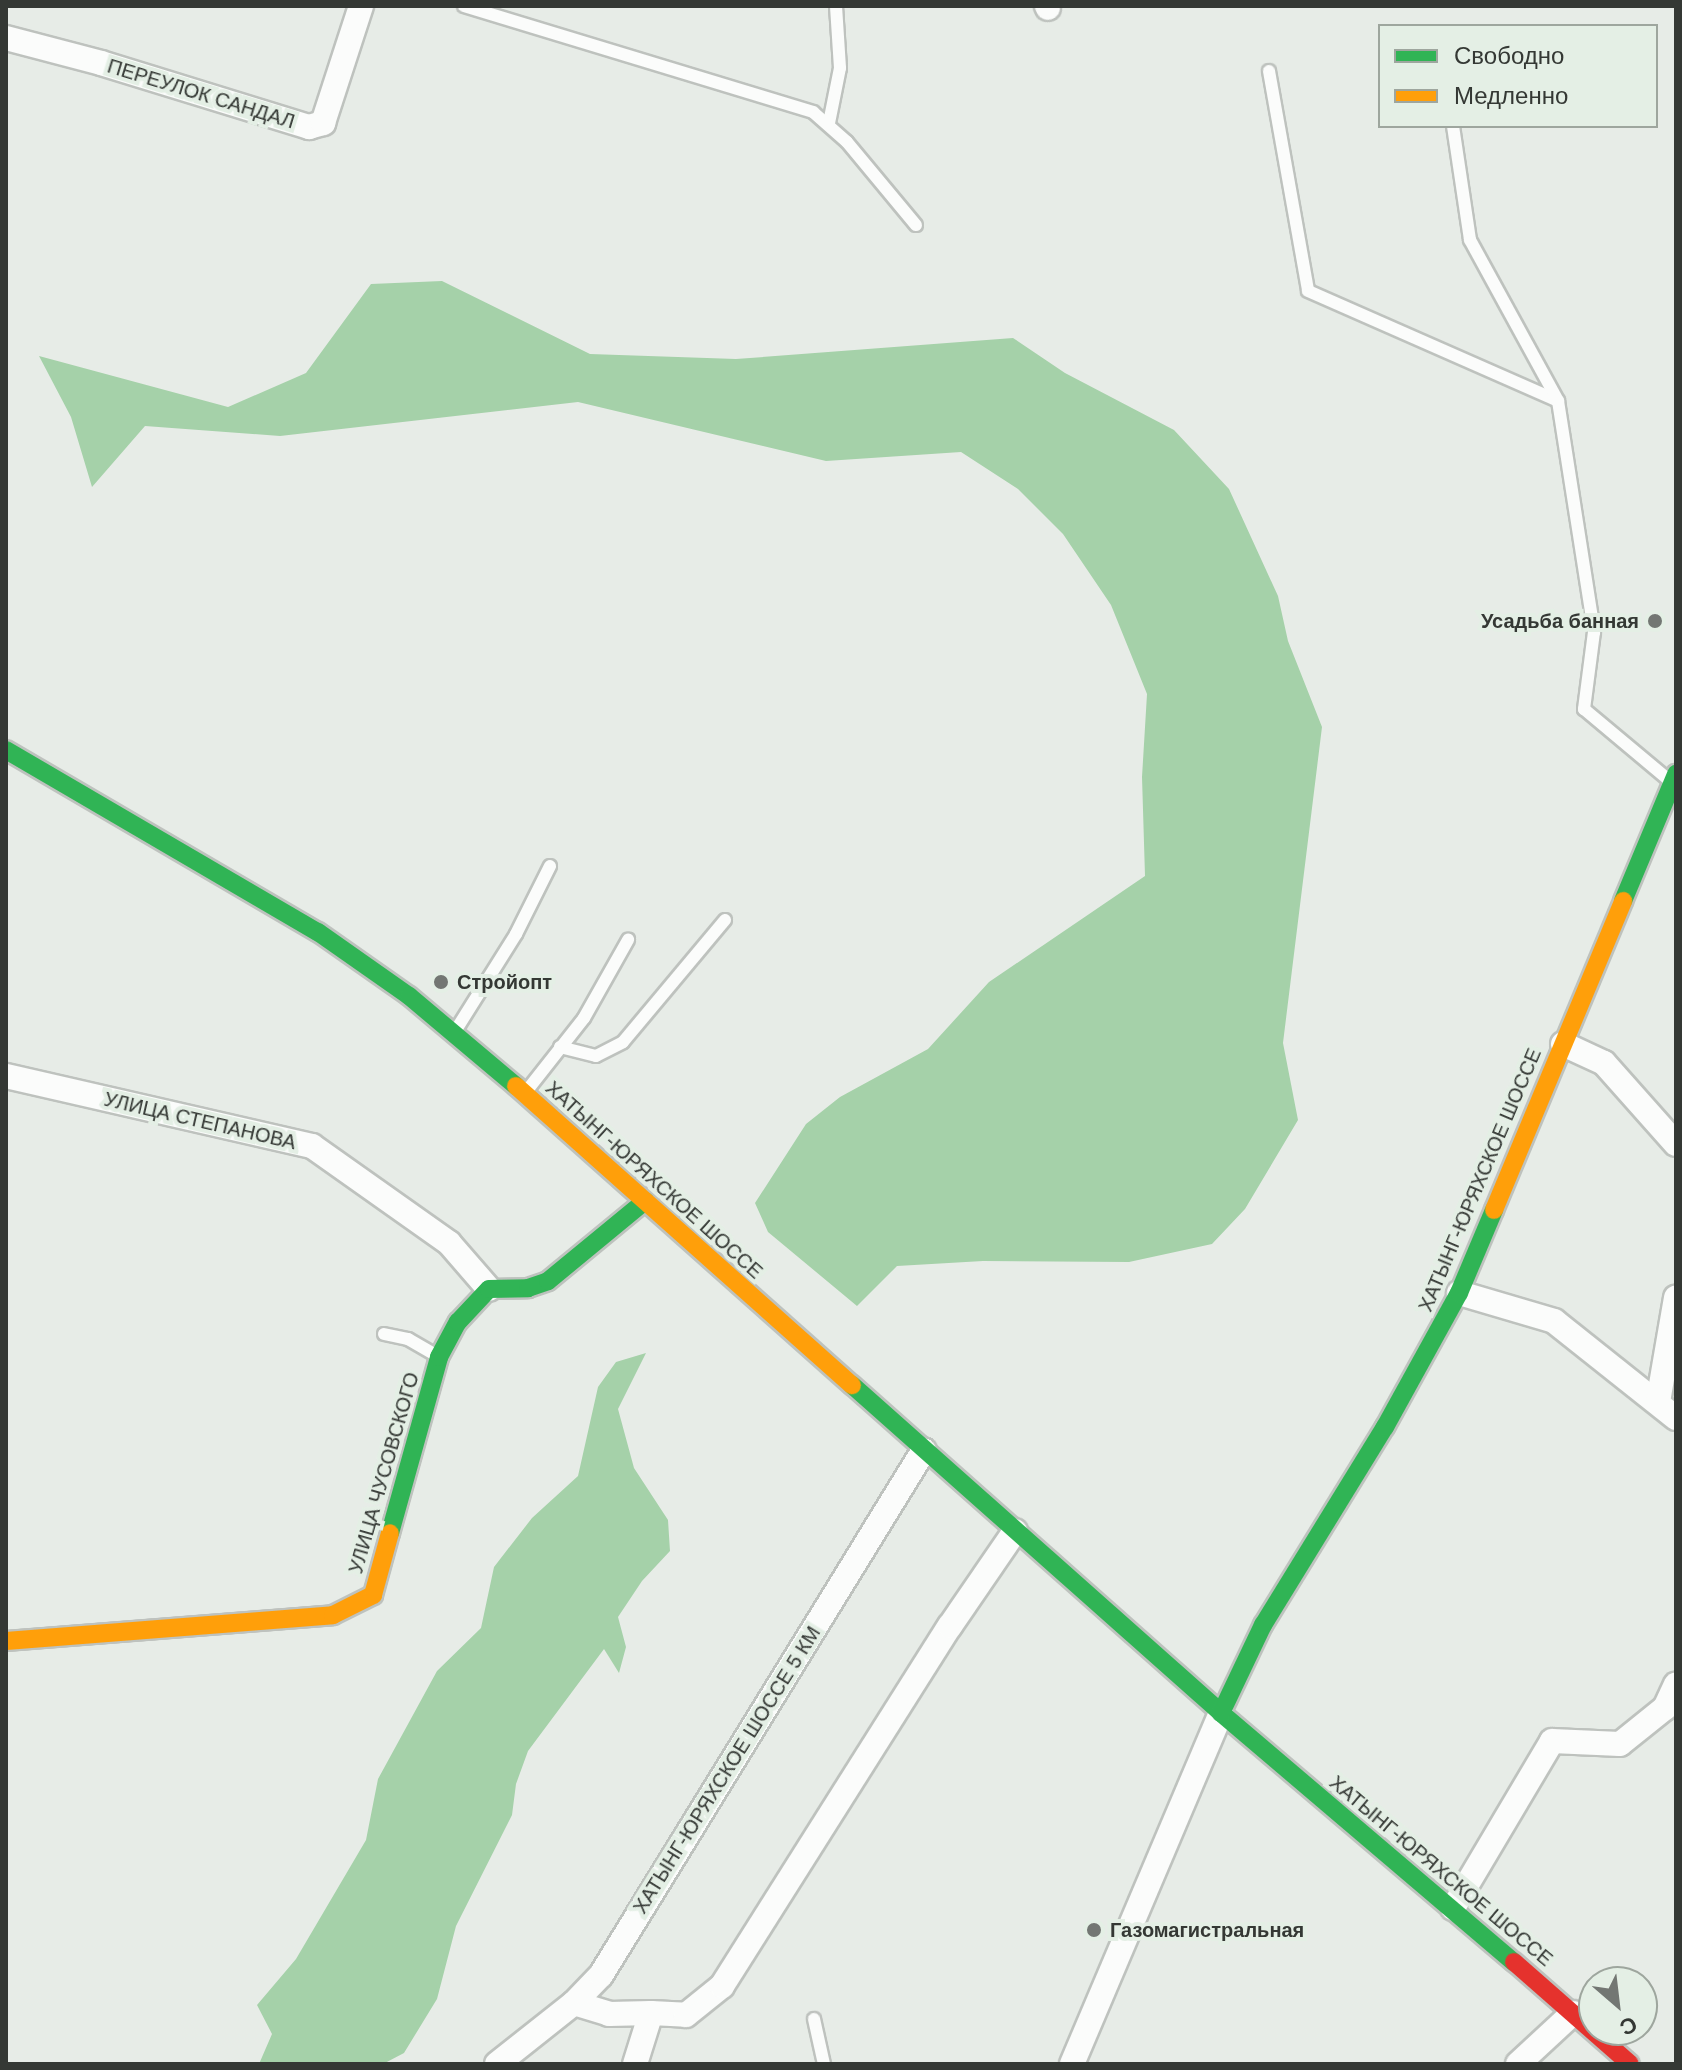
<!DOCTYPE html>
<html>
<head>
<meta charset="utf-8">
<style>
  body { margin:0 }
  #map { position:relative; width:1682px; height:2070px; overflow:hidden; background:#e7ece7; font-family:Arial,sans-serif }
  div>[style] { position:absolute }
  [style*='--x'] { left:calc(var(--x)*1px); top:calc(var(--y)*1px); width:calc(var(--w)*1px); rotate:calc(var(--a)*1deg) }
  .water>* { inset:0; background:#a5d1a9 }
  .roads { filter:drop-shadow(2px 0 #bec2be) drop-shadow(-2px 0 #bec2be) drop-shadow(0 2px #bec2be) drop-shadow(0 -2px #bec2be) }
  .lane>* { height:12px; margin:-6px; padding:0 6px; transform-origin:6px; border-radius:6px; background:#fbfcfb }
  .street>* { height:24px; margin:-12px; padding:0 12px; transform-origin:12px; border-radius:12px; background:#fbfcfb }
  .fast>* { height:18px; margin:-9px; padding:0 9px; transform-origin:9px; border-radius:9px; background:#30b455 }
  .slow>* { height:18px; margin:-9px; padding:0 9px; transform-origin:9px; border-radius:9px; background:#ff9f0a }
  .jam>* { height:18px; margin:-9px; padding:0 9px; transform-origin:9px; border-radius:9px; background:#e5322d }
  .dots>* { width:22px; height:22px; translate:-50% -50%; box-sizing:border-box; border:4px solid #e4efe5; border-radius:50% }
  span { translate:-50% -50%; white-space:nowrap; text-align:center; line-height:1.15; -webkit-text-stroke:8px #e4efe5; paint-order:stroke }
  .street-label { font-size:20px; color:#343834 }
  .poi-label { font-size:20px; color:#343834; font-weight:700 }
  .right { translate:-100% -50%; text-align:right }
  .left { translate:0 -50%; text-align:left }
  .frame { position:absolute; inset:0; border:8px solid #343834; pointer-events:none }
  .legend { position:absolute; left:1378px; top:24px; width:280px; height:104px; box-sizing:border-box; background:#e4efe5; border:2px solid #9ea69e; margin:0; padding:10px 14px; list-style:none; font-size:24px; color:#343834 }
  .legend li { display:flex; align-items:center; gap:16px; height:40px }
  .legend b { width:40px; border:2px solid #9ea69e }
  .north { position:absolute; left:1578px; top:1966px; width:80px; height:80px; box-sizing:border-box; background:#e4efe5; border:2px solid #9ea69e; border-radius:50%; rotate:152deg; font-size:22px; font-weight:700; line-height:32px; text-align:center; color:#343834 }
  .north::after { content:''; display:block; margin:auto; width:28px; height:36px; background:#737773; clip-path:polygon(50% 0,100% 100%,50% 72%,0 100%) }
</style>
</head>
<body>
<div id="map">
  <div class="water">
    <i style="clip-path:polygon(442px 281px,590px 354px,736px 359px,1013px 338px,1065px 373px,1174px 430px,1229px 489px,1278px 596px,1288px 641px,1322px 727px,1283px 1043px,1298px 1120px,1245px 1209px,1212px 1244px,1129px 1262px,983px 1261px,897px 1266px,857px 1306px,768px 1232px,755px 1203px,806px 1124px,840px 1097px,928px 1049px,989px 982px,1145px 876px,1142px 777px,1147px 694px,1111px 605px,1063px 534px,1018px 489px,961px 452px,826px 461px,578px 402px,280px 436px,145px 426px,92px 487px,71px 417px,39px 356px,228px 407px,306px 373px,371px 284px)"></i>
    <i style="clip-path:polygon(646px 1353px,618px 1409px,634px 1468px,668px 1520px,670px 1551px,642px 1581px,618px 1617px,626px 1647px,619px 1673px,604px 1649px,528px 1751px,516px 1784px,512px 1815px,456px 1926px,437px 1999px,404px 2053px,383px 2064px,259px 2064px,272px 2034px,257px 2005px,296px 1959px,366px 1840px,378px 1779px,437px 1671px,481px 1628px,494px 1567px,532px 1518px,578px 1476px,598px 1387px,616px 1362px)"></i>
  </div>
  <div class="roads">
    <div class="lane">
      <i style="--x:464;--y:6;--w:365;--a:16.9"></i>
      <i style="--x:813;--y:112;--w:45;--a:41.4"></i>
      <i style="--x:847;--y:142;--w:108;--a:50.3"></i>
      <i style="--x:1269;--y:71;--w:223;--a:79.9"></i>
      <i style="--x:1308;--y:291;--w:273;--a:23.7"></i>
      <i style="--x:829;--y:123;--w:56;--a:-78.7"></i>
      <i style="--x:840;--y:68;--w:62;--a:-93.7"></i>
      <i style="--x:1453;--y:126;--w:115;--a:81.5"></i>
      <i style="--x:1470;--y:240;--w:183;--a:61.3"></i>
      <i style="--x:1558;--y:401;--w:234;--a:81.1"></i>
      <i style="--x:1594;--y:632;--w:78;--a:97.4"></i>
      <i style="--x:1584;--y:709;--w:112;--a:39.9"></i>
      <i style="--x:454;--y:1033;--w:117;--a:-57.9"></i>
      <i style="--x:516;--y:934;--w:76;--a:-63.4"></i>
      <i style="--x:560;--y:1047;--w:37;--a:14"></i>
      <i style="--x:596;--y:1056;--w:30;--a:-27"></i>
      <i style="--x:623;--y:1042;--w:159;--a:-50.1"></i>
      <i style="--x:525;--y:1093;--w:95;--a:-51.8"></i>
      <i style="--x:584;--y:1018;--w:90;--a:-60.6"></i>
      <i style="--x:384;--y:1334;--w:25;--a:12"></i>
      <i style="--x:408;--y:1339;--w:32;--a:30"></i>
      <i style="--x:814;--y:2019;--w:46;--a:77.5"></i>
    </div>
    <div class="street">
      <i style="--x:1047;--y:6;--w:2;--a:63"></i>
      <i style="--x:6;--y:38;--w:98;--a:14.7"></i>
      <i style="--x:101;--y:63;--w:218;--a:17.1"></i>
      <i style="--x:309;--y:127;--w:15;--a:-16"></i>
      <i style="--x:323;--y:123;--w:123;--a:-72"></i>
      <i style="--x:1563;--y:1044;--w:45;--a:24.9"></i>
      <i style="--x:1604;--y:1063;--w:108;--a:48.4"></i>
      <i style="--x:6;--y:1076;--w:314;--a:12.9"></i>
      <i style="--x:312;--y:1146;--w:168;--a:35.3"></i>
      <i style="--x:449;--y:1243;--w:61;--a:49"></i>
      <i style="--x:1459;--y:1293;--w:99;--a:16.4"></i>
      <i style="--x:1554;--y:1321;--w:156;--a:38.5"></i>
      <i style="--x:1658;--y:1402;--w:106;--a:-80.2"></i>
      <i style="--x:1453;--y:1908;--w:194;--a:-59.3"></i>
      <i style="--x:1552;--y:1741;--w:68;--a:2.5"></i>
      <i style="--x:1620;--y:1744;--w:58;--a:-38.7"></i>
      <i style="--x:1665;--y:1708;--w:26;--a:-65"></i>
      <i style="--x:574;--y:2003;--w:37;--a:17"></i>
      <i style="--x:609;--y:2014;--w:42;--a:-1.4"></i>
      <i style="--x:497;--y:2064;--w:98;--a:-38.4"></i>
      <i style="--x:574;--y:2003;--w:39;--a:-46"></i>
      <i style="--x:601;--y:1975;--w:616;--a:-58.4"></i>
      <i style="--x:635;--y:2064;--w:53;--a:-72.6"></i>
      <i style="--x:651;--y:2013;--w:35;--a:3"></i>
      <i style="--x:686;--y:2015;--w:46;--a:-38.9"></i>
      <i style="--x:722;--y:1986;--w:426;--a:-57.7"></i>
      <i style="--x:950;--y:1626;--w:115;--a:-55.6"></i>
      <i style="--x:1072;--y:2064;--w:381;--a:-67"></i>
      <i style="--x:1518;--y:2064;--w:75;--a:-42.8"></i>
    </div>
    <div class="fast">
      <i style="--x:6;--y:750;--w:361;--a:30.3"></i>
      <i style="--x:318;--y:932;--w:111;--a:35.1"></i>
      <i style="--x:409;--y:996;--w:140;--a:40.1"></i>
      <i style="--x:1623;--y:901;--w:138;--a:-67.3"></i>
      <i style="--x:852;--y:1385;--w:494;--a:41.6"></i>
      <i style="--x:1221;--y:1713;--w:385;--a:40.4"></i>
      <i style="--x:390;--y:1533;--w:183;--a:-74.4"></i>
      <i style="--x:439;--y:1357;--w:40;--a:-62"></i>
      <i style="--x:458;--y:1322;--w:45;--a:-46.8"></i>
      <i style="--x:489;--y:1289;--w:39;--a:-1"></i>
      <i style="--x:528;--y:1288;--w:21;--a:-19"></i>
      <i style="--x:548;--y:1281;--w:126;--a:-39.5"></i>
      <i style="--x:1221;--y:1713;--w:98;--a:-64.5"></i>
      <i style="--x:1263;--y:1625;--w:233;--a:-58.4"></i>
      <i style="--x:1385;--y:1427;--w:153;--a:-61.1"></i>
      <i style="--x:1459;--y:1293;--w:90;--a:-67.1"></i>
    </div>
    <div class="slow">
      <i style="--x:516;--y:1086;--w:450;--a:41.7"></i>
      <i style="--x:1494;--y:1210;--w:335;--a:-67.3"></i>
      <i style="--x:6;--y:1641;--w:328;--a:-4.5"></i>
      <i style="--x:333;--y:1615;--w:45;--a:-26.6"></i>
      <i style="--x:373;--y:1595;--w:64;--a:-74.7"></i>
    </div>
    <div class="jam">
      <i style="--x:1514;--y:1962;--w:154;--a:41.3"></i>
    </div>
  </div>
  <div class="dots">
    <i style="left:1655px;top:621px;background:#737773"></i>
    <i style="left:441px;top:982px;background:#737773"></i>
    <i style="left:1094px;top:1930px;background:#737773"></i>
  </div>
  <div class="street-label">
    <span style="left:201px;top:94px;rotate:17deg">ПЕРЕУЛОК САНДАЛ</span>
    <span style="left:200px;top:1121px;rotate:13deg">УЛИЦА СТЕПАНОВА</span>
    <span style="left:654px;top:1180px;rotate:42deg">ХАТЫНГ-ЮРЯХСКОЕ ШОССЕ</span>
    <span style="left:1480px;top:1180px;rotate:-67deg">ХАТЫНГ-ЮРЯХСКОЕ ШОССЕ</span>
    <span style="left:384px;top:1473px;rotate:-74deg">УЛИЦА ЧУСОВСКОГО</span>
    <span style="left:727px;top:1770px;rotate:-58deg">ХАТЫНГ-ЮРЯХСКОЕ ШОССЕ 5 КМ</span>
    <span style="left:1441px;top:1871px;rotate:40deg">ХАТЫНГ-ЮРЯХСКОЕ ШОССЕ</span>
  </div>
  <div class="poi-label">
    <span class="right" style="left:1639px;top:621px">Усадьба банная</span>
    <span class="left" style="left:457px;top:982px">Стройопт</span>
    <span class="left" style="left:1110px;top:1930px">Газомагистральная</span>
  </div>
  <div class="frame"></div>
  <ul class="legend">
  <li><b style="height:10px;background:#30b455"></b>Свободно</li>
  <li><b style="height:10px;background:#ff9f0a"></b>Медленно</li>
  </ul>
  <div class="north">С</div>
</div>
</body>
</html>
